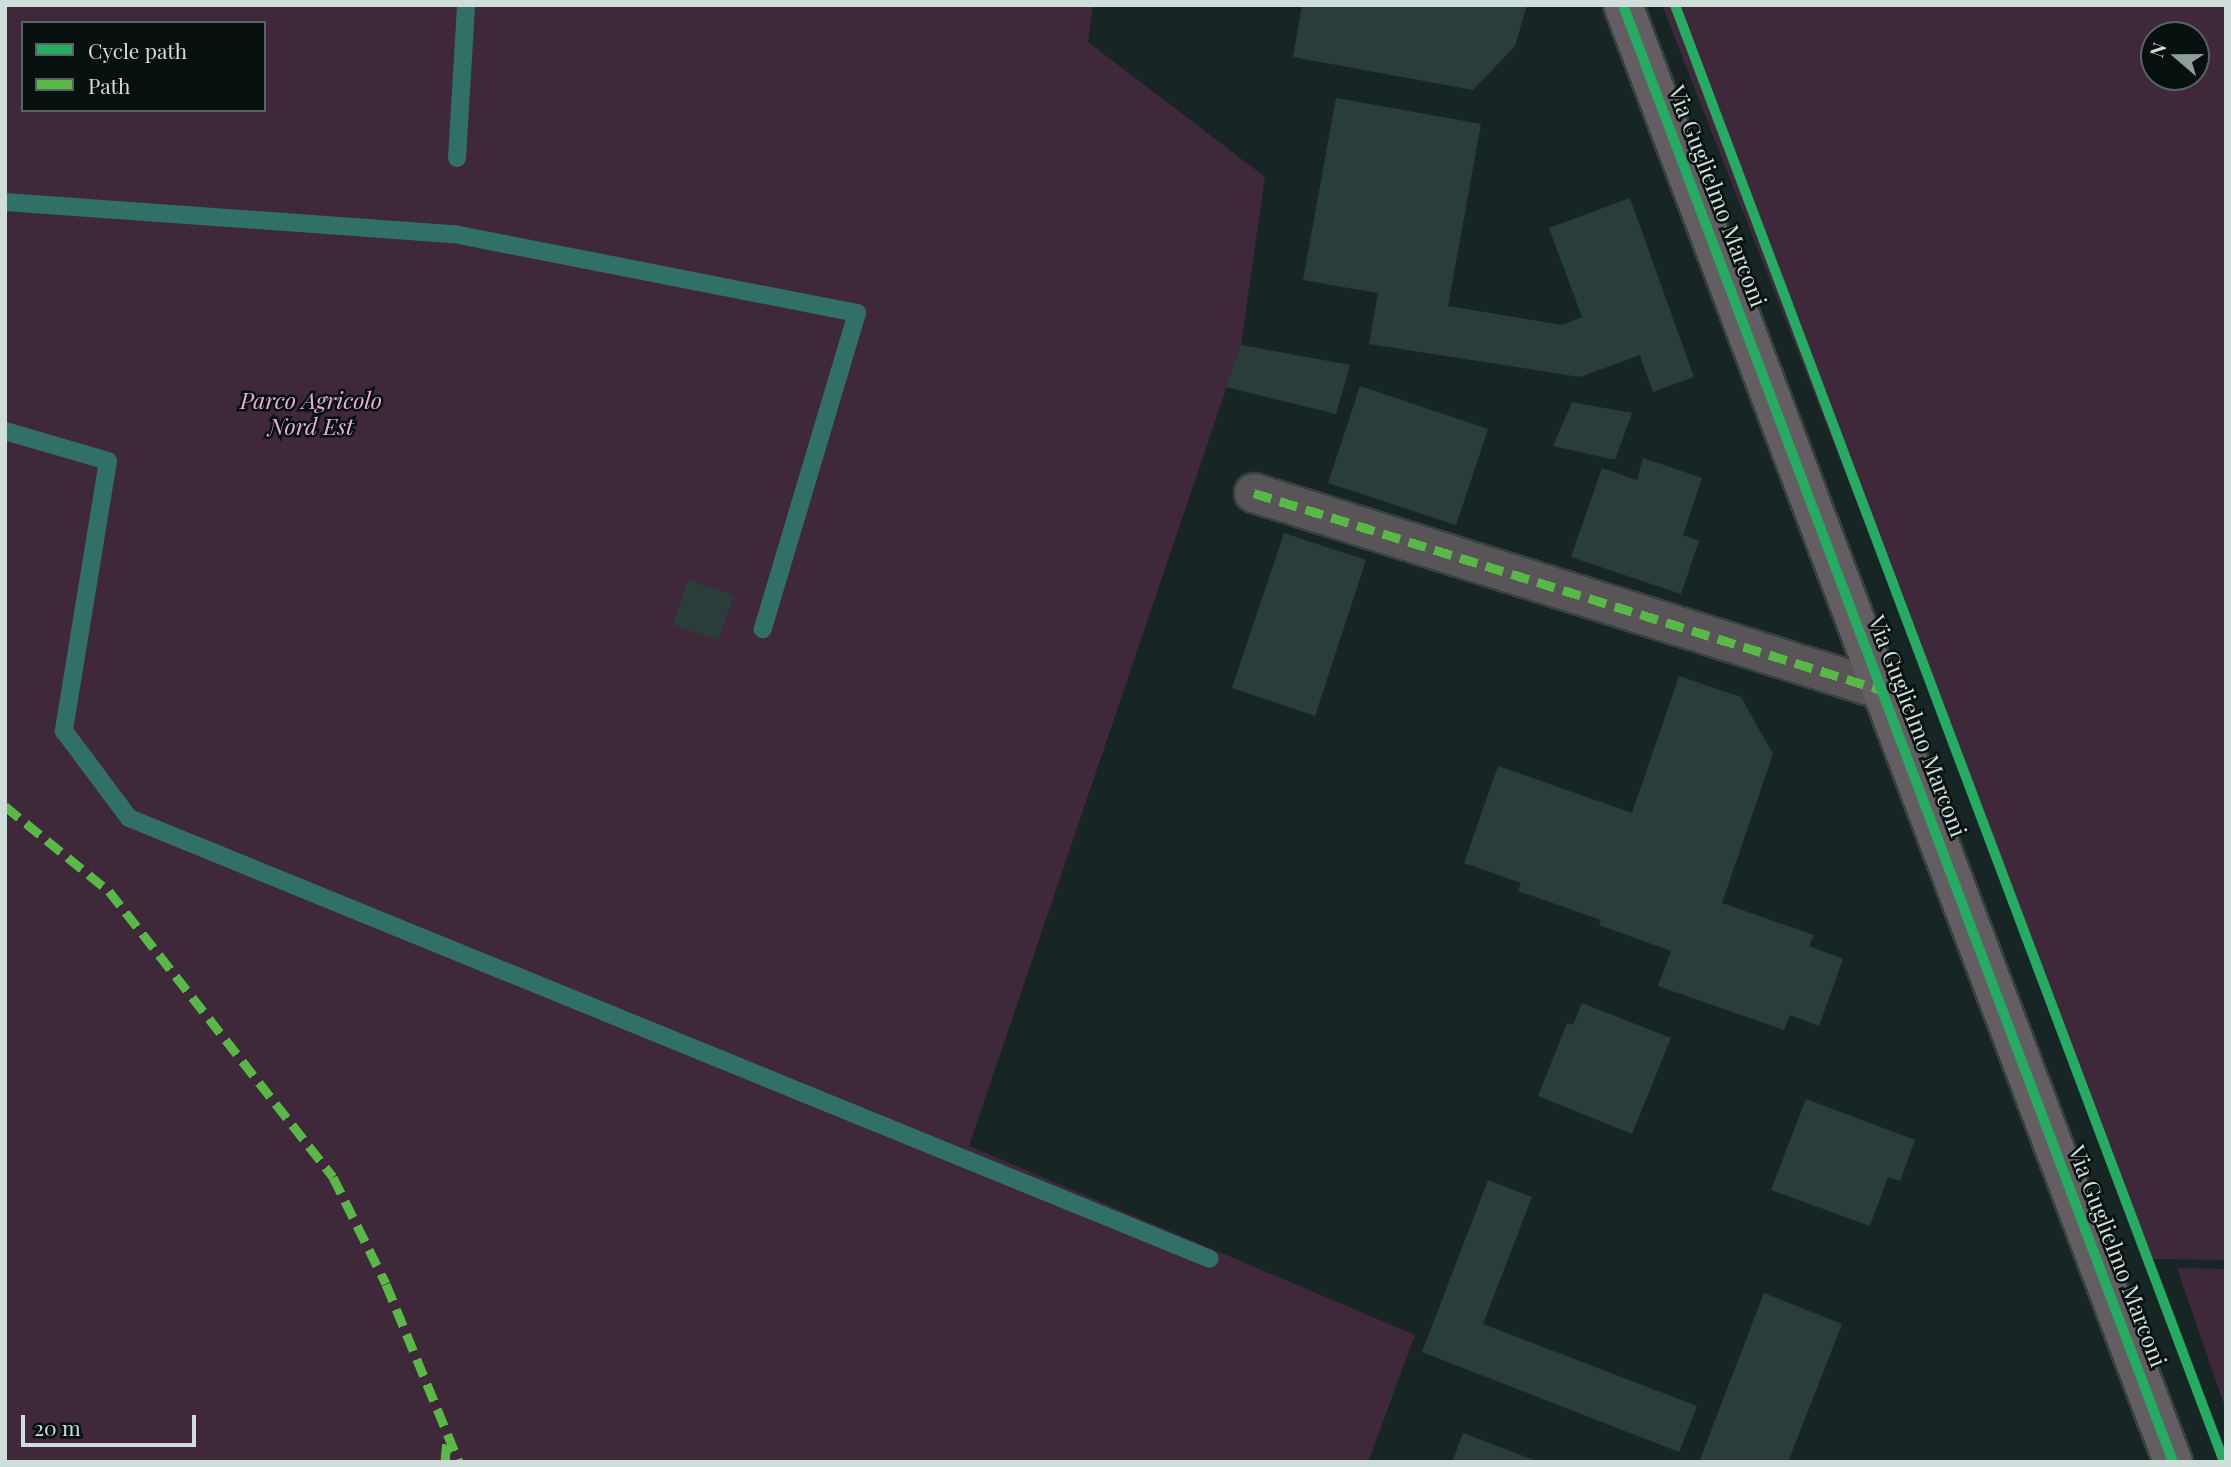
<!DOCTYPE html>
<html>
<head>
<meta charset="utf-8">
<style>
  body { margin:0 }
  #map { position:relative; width:2231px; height:1467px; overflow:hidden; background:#172624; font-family:"Playfair Display",serif }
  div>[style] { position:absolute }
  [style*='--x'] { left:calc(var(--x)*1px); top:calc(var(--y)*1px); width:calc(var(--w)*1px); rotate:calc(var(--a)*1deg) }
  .green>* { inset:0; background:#40283b }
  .stream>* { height:18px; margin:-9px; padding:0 9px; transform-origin:9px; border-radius:9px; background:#307067 }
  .building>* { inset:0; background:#2b3d3b }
  .roads { filter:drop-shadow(2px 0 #364240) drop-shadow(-2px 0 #364240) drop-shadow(0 2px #364240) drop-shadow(0 -2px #364240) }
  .street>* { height:38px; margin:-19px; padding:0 19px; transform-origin:19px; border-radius:19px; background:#585458 }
  .secondary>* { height:38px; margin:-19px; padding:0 19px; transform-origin:19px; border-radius:19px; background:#645e63 }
  .quiet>* { height:9px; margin-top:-4.5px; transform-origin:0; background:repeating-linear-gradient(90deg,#58b947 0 18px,transparent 0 27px) }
  .cycleway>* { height:10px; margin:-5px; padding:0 5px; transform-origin:5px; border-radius:5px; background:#26ab63 }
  span { translate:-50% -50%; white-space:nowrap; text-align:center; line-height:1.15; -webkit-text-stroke:5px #071210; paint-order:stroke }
  .street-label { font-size:23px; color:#cfdedb }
  .park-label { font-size:23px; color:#edabdc; font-style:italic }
  .frame { position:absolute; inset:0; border:7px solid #cfdedb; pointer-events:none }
  .legend { position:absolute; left:21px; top:21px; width:245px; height:91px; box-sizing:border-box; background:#071210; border:2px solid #576461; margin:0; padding:9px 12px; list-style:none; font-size:21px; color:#cfdedb }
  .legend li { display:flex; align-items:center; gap:14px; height:35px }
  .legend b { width:35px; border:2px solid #576461 }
  .north { position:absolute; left:2140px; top:21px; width:70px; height:70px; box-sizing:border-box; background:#071210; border:2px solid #576461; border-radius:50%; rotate:290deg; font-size:19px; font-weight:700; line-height:28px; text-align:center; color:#cfdedb }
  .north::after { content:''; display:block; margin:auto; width:24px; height:32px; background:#8f9e9b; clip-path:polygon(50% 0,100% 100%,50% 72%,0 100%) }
  .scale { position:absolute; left:21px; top:1415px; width:175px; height:32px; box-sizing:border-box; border:4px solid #cfdedb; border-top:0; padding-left:9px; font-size:21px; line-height:24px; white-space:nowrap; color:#cfdedb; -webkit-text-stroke:5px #071210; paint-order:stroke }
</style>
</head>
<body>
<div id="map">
  <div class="green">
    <i style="clip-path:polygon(evenodd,5px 5px,1093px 5px,1088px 42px,1265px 177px,1241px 345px,969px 1146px,1415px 1335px,1368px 1462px,5px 1462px,5px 5px,23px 23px,264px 23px,264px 110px,23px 110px,23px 23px)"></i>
    <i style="clip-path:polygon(evenodd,1662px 5px,2226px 5px,2226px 1260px,2153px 1259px,1662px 5px,2196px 35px,2196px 77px,2154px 77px,2154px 35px,2196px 35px)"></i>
    <i style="clip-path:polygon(2177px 1268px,2226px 1269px,2226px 1410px)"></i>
  </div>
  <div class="stream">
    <i style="--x:457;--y:158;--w:153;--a:-86.6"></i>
    <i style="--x:5;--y:202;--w:450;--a:4.1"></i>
    <i style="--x:454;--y:234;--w:411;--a:11.1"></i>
    <i style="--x:857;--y:313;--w:330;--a:106.6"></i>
    <i style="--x:5;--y:431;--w:107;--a:16.2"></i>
    <i style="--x:108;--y:461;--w:274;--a:99.3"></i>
    <i style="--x:64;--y:731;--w:109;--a:53.2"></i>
    <i style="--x:129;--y:818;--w:1167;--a:22.19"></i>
  </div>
  <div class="building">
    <i style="clip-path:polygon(1302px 5px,1527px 5px,1515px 46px,1473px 90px,1293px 57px)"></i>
    <i style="clip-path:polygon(1336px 98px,1481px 124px,1448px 306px,1562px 325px,1582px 317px,1549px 228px,1630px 198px,1694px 377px,1653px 392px,1640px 355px,1580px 377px,1369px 344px,1378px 293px,1303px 280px)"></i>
    <i style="clip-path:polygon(1241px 345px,1350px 365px,1336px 414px,1226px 387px)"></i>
    <i style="clip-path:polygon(1360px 386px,1488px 429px,1456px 525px,1328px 483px)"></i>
    <i style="clip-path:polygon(1572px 402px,1632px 413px,1615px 460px,1553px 446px)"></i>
    <i style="clip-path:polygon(1643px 458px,1702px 478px,1683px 535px,1699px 541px,1681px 594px,1571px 557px,1602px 468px,1637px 480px)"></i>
    <i style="clip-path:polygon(1284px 533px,1366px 560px,1315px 716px,1232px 688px)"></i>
    <i style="clip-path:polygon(688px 580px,734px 595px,718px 640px,673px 625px)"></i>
    <i style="clip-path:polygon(1679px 676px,1741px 697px,1773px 754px,1722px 903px,1814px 935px,1809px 946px,1843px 959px,1819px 1026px,1790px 1015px,1784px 1030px,1658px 986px,1671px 951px,1599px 925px,1601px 920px,1518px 891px,1521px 883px,1464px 863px,1498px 766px,1632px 813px)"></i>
    <i style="clip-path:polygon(1582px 1003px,1671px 1038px,1632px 1134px,1538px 1096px,1567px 1023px,1573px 1025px)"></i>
    <i style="clip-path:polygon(1806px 1099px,1915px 1140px,1900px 1181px,1888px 1177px,1870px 1226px,1771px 1190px)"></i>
    <i style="clip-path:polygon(1488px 1180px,1532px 1197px,1483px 1324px,1697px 1406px,1679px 1452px,1422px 1352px)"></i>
    <i style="clip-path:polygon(1764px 1293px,1842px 1324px,1788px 1462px,1699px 1462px)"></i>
    <i style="clip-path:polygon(1463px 1433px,1539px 1462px,1452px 1462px)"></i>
  </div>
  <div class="roads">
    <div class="street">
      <i style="--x:1254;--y:493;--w:658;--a:17.42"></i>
    </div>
    <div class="secondary">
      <i style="--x:1623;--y:5;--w:1557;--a:69.32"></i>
    </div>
  </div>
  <div class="quiet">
    <i style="--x:1254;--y:493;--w:658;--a:17.42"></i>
    <i style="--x:5;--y:806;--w:134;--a:39.3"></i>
    <i style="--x:109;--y:891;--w:363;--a:51.9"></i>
    <i style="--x:333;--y:1177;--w:119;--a:63.6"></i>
    <i style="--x:386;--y:1284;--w:192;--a:67.7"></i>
    <i style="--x:445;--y:1462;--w:23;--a:-85"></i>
  </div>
  <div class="cycleway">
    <i style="--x:1623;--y:5;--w:1557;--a:69.32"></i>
    <i style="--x:1675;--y:5;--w:1557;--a:69.35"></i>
  </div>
  <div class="street-label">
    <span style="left:1718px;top:196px;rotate:69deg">Via Guglielmo Marconi</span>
    <span style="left:1918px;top:726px;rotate:69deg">Via Guglielmo Marconi</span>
    <span style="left:2118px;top:1256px;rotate:69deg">Via Guglielmo Marconi</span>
  </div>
  <div class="park-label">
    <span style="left:311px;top:413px">Parco Agricolo<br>Nord Est</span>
  </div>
  <div class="frame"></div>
  <ul class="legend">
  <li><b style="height:9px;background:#26ab63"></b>Cycle path</li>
  <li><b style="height:9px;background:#58b947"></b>Path</li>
  </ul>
  <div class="north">N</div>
  <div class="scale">20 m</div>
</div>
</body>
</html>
